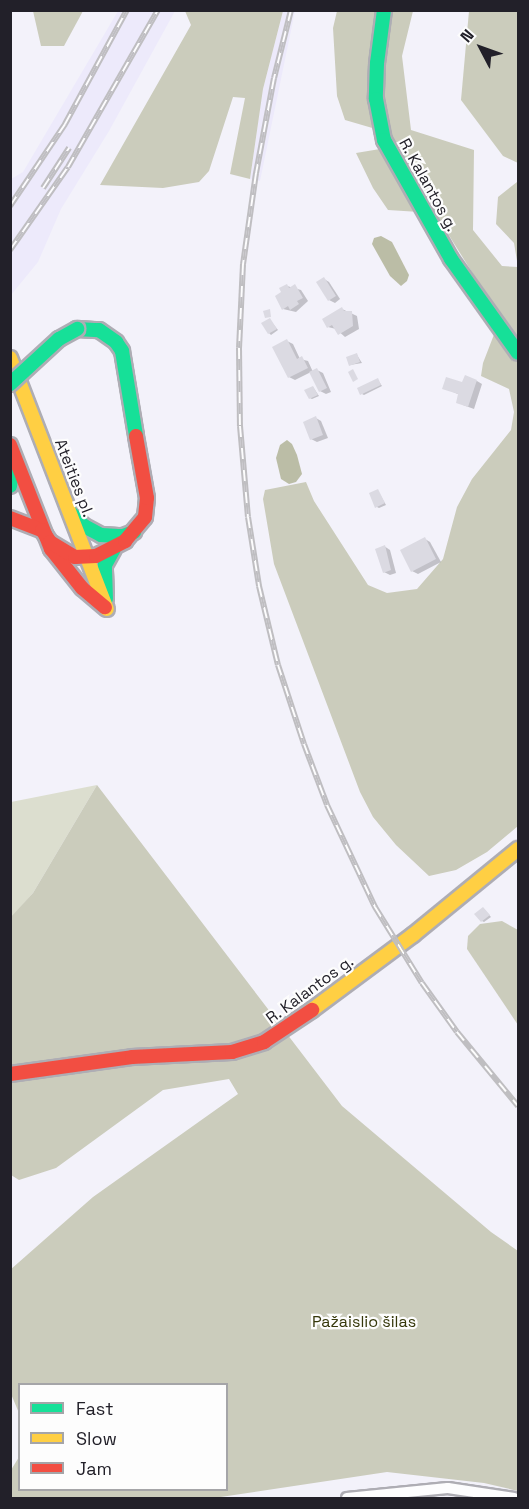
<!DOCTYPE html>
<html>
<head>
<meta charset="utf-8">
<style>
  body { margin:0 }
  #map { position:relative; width:529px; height:1509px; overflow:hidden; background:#f3f2fa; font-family:"Space Grotesk",sans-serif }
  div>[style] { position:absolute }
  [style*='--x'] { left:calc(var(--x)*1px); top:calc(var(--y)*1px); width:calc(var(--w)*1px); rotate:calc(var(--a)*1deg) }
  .built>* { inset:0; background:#edeafb }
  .green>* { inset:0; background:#dcdecf }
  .forest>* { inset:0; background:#cbccbc }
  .water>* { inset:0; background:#bbbda6 }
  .shadow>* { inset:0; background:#0003 }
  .building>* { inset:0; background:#dbdae2 }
  .roads { filter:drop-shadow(2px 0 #aeadb4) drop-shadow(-2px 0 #aeadb4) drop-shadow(0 2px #aeadb4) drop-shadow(0 -2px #aeadb4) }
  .street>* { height:10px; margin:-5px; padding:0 5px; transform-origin:5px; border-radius:5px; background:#fdfdfe }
  .fast>* { height:14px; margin:-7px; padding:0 7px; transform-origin:7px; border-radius:7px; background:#16e098 }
  .slow>* { height:14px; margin:-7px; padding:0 7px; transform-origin:7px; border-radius:7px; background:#ffcf43 }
  .jam>* { height:14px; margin:-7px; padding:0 7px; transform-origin:7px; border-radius:7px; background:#f24e42 }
  .rail>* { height:6px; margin-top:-3px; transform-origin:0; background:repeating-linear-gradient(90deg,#fdfdfd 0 11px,#bfbec1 0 22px); box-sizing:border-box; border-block:2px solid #bfbec1 }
  .bridges { filter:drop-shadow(2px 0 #aeadb4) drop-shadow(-2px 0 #aeadb4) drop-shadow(0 2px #aeadb4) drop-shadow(0 -2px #aeadb4) }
  .fast-bridge>* { height:14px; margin:-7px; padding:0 7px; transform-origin:7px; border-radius:7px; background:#16e098 }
  span { translate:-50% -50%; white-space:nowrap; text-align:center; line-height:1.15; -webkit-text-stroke:4.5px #fdfdfd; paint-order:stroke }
  .street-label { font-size:16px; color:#222029 }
  .park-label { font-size:16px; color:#35370a }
  .frame { position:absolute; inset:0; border:12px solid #222029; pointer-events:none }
  .legend { position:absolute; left:18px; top:1383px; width:210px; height:108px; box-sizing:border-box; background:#fdfdfd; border:2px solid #a5a5a8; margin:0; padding:8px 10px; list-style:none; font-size:18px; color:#222029 }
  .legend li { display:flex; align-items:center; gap:12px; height:30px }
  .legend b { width:30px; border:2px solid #a5a5a8 }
  .north { position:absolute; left:451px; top:18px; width:60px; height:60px; -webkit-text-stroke:4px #fdfdfd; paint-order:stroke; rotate:311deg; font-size:16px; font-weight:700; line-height:24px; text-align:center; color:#222029 }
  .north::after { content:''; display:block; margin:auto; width:21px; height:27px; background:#222029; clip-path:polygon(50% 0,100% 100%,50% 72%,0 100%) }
</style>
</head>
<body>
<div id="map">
  <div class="built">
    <i style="clip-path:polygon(118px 11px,175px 11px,109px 131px,61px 209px,38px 262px,11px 295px,11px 179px,23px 172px)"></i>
    <i style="clip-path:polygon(283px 11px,295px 11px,260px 181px,250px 179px,263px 89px)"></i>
  </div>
  <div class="green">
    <i style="clip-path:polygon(97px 785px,33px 893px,11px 918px,11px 802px)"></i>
  </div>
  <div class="forest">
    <i style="clip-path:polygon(33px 11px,83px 11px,64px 46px,41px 46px)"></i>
    <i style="clip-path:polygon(185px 11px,283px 11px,263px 89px,250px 179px,230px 174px,245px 98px,233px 97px,209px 171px,199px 182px,163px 188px,100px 185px,191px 25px)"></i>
    <i style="clip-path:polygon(337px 11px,413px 11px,402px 56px,411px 130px,474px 150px,473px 230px,502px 266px,518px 267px,514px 243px,496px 224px,498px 197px,517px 182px,518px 184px,518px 826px,487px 852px,456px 870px,429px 876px,396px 845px,373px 817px,360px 792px,274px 564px,263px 499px,265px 490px,306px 482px,314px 501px,368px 585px,387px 593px,417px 589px,443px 559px,457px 507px,472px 479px,511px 430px,514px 412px,509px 389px,481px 376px,483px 363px,500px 319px,485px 293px,435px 213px,388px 210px,373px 188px,356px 153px,386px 148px,386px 132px,345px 120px,337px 96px,333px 28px)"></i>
    <i style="clip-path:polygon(469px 11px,518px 11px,518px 163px,503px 156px,461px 100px)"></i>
    <i style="clip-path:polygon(97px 785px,342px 1106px,491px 1232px,518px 1251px,518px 1491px,484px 1483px,387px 1472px,214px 1498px,11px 1498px,11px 1470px,19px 1457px,20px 1490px,226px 1490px,226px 1384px,20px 1384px,19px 1413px,11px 1394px,10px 1270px,93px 1197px,238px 1094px,229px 1079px,163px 1090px,56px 1168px,19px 1180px,11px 1175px,10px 918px,33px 893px)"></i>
    <i style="clip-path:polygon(502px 921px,518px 930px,518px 1025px,467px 949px,468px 936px,480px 924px)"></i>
  </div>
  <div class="water">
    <i style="clip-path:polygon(381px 236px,392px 242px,409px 275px,407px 281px,401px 286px,390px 276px,372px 244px,374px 238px)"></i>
    <i style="clip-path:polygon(287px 440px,292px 444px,297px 455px,302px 474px,296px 482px,289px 484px,281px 479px,276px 458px,280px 445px)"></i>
  </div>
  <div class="shadow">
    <i style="clip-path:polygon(324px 279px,329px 282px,340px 299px,335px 303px,329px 300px)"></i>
    <i style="clip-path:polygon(287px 286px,301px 290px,308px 301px,296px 312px,283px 309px,283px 293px)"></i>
    <i style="clip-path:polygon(342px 309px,357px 316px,359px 329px,345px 337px,336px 329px,328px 327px)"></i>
    <i style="clip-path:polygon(270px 320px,278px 330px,271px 335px,269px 333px)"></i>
    <i style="clip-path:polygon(287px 341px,293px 344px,300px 359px,308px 361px,313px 372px,317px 370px,323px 373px,331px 392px,326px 394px,320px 391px,311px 372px,295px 380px,289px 377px)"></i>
    <i style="clip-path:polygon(357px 355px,362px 363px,350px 365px)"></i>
    <i style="clip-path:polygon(378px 380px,382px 386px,364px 395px,362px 394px)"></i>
    <i style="clip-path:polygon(477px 381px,482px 384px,474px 409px,463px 405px,460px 395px,444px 388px)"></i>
    <i style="clip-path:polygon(313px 387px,319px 396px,312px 399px,310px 398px)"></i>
    <i style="clip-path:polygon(316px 418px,321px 421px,328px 438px,317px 442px,311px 439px)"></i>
    <i style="clip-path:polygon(378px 491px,386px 505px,379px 508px,377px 507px)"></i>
    <i style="clip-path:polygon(425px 539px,430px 542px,441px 562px,418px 574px,412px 571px)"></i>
    <i style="clip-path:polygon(384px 546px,390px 550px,396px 573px,390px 575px,384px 572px)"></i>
    <i style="clip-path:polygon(484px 909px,491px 917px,484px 922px,482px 921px)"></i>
  </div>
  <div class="building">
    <i style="clip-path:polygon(324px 277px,336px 296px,328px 301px,316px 282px)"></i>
    <i style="clip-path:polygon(287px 284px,289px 288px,295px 284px,303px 298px,297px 301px,299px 304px,290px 310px,288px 306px,282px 310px,275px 296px,281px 292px,279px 288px)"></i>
    <i style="clip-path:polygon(342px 307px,344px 311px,352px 311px,353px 326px,338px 335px,332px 325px,327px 328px,322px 319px)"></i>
    <i style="clip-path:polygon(270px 309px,271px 317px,265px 318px,263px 311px)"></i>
    <i style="clip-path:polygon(270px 318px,277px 329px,268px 334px,261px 323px)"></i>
    <i style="clip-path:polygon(287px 339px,297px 359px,302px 356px,308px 368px,288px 378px,272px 347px)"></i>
    <i style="clip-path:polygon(357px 353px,360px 362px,349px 366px,346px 357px)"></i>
    <i style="clip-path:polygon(317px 368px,327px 388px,319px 392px,309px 372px)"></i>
    <i style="clip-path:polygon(353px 369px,358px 379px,353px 382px,348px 372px)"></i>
    <i style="clip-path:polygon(465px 375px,477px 380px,468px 407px,456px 403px,458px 394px,442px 389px,446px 377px,462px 382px)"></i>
    <i style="clip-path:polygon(378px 378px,381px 385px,360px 395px,357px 388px)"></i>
    <i style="clip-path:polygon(313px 386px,318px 395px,309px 399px,304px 390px)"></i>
    <i style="clip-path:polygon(316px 416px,323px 435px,310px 440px,303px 422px)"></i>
    <i style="clip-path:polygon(378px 489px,385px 503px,375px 508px,369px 493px)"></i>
    <i style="clip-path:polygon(425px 537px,436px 559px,411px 572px,400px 550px)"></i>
    <i style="clip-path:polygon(385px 545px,391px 570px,383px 573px,375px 549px)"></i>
    <i style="clip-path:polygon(483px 907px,490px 915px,481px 922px,474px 914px)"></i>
  </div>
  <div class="roads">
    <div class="street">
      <i style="--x:347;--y:1498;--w:101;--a:-5.7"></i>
      <i style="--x:448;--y:1488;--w:67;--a:8.6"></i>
    </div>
    <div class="fast">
      <i style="--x:384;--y:10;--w:53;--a:97.5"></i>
      <i style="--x:377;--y:63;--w:36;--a:92"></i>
      <i style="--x:376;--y:99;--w:42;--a:79"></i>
      <i style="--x:384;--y:140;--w:137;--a:60.6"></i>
      <i style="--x:451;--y:259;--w:115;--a:54.5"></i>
      <i style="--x:77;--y:329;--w:22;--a:3"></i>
      <i style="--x:99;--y:330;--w:21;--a:35"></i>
      <i style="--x:116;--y:342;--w:11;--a:56"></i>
      <i style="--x:122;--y:351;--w:86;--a:80.6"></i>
      <i style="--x:10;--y:486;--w:29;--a:-82"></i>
      <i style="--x:70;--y:512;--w:20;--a:45"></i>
      <i style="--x:84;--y:526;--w:19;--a:28"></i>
      <i style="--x:101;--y:535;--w:22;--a:3"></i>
      <i style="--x:123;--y:536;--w:12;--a:-20"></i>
      <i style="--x:106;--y:599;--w:34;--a:-92"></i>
      <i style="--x:105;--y:565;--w:18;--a:-61"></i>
    </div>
    <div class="slow">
      <i style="--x:10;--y:358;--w:269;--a:68.9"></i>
      <i style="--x:312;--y:1010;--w:126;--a:-36.6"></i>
      <i style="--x:413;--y:935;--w:136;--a:-39.3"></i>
    </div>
    <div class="jam">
      <i style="--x:10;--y:445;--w:112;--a:68.5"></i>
      <i style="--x:51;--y:549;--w:50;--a:51.5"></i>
      <i style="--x:82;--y:588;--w:30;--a:40"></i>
      <i style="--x:10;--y:518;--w:34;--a:21"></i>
      <i style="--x:42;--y:530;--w:14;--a:56"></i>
      <i style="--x:50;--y:542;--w:29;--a:31"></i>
      <i style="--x:75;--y:557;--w:21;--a:-3"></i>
      <i style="--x:96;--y:556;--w:33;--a:-27"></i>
      <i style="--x:125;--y:541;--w:31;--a:-50"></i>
      <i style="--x:145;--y:517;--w:19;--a:-84"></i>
      <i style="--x:147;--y:498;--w:63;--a:-100.1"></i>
      <i style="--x:10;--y:1074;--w:123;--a:-7.9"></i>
      <i style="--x:132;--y:1057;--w:100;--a:-2.9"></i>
      <i style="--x:232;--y:1052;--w:34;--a:-17"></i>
      <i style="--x:264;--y:1042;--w:58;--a:-33.7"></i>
    </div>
  </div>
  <div class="rail">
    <i style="--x:291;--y:10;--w:70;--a:104"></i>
    <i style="--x:274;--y:78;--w:97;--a:100.7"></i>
    <i style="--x:256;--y:173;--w:92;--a:98.1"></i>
    <i style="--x:243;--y:264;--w:84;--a:92.7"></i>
    <i style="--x:239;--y:348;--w:78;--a:89.3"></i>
    <i style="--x:240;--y:426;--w:91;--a:85"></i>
    <i style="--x:248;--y:517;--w:70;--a:80.9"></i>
    <i style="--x:259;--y:586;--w:81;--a:76.5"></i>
    <i style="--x:278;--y:665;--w:83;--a:71.8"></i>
    <i style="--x:304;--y:744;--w:65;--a:69.3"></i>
    <i style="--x:327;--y:805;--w:113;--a:64.8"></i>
    <i style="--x:375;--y:907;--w:89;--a:58.3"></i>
    <i style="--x:422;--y:983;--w:60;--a:54.5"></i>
    <i style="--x:457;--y:1032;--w:96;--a:50.5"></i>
    <i style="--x:43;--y:188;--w:48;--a:-57"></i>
    <i style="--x:10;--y:206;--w:99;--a:-56.1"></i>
    <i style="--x:65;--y:124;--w:130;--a:-61.5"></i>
    <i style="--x:10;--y:250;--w:101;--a:-55.1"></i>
    <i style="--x:68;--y:167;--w:181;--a:-60.2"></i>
  </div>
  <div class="bridges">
    <div class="fast-bridge">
      <i style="--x:10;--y:384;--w:67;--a:-42.6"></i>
      <i style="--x:59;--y:339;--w:21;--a:-29"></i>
    </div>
  </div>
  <div class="street-label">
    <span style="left:428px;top:185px;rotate:61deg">R. Kalantos g.</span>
    <span style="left:74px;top:478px;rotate:69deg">Ateities pl.</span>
    <span style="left:310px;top:990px;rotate:-36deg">R. Kalantos g.</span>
  </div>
  <div class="park-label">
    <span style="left:364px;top:1322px">Pažaislio šilas</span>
  </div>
  <div class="frame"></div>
  <ul class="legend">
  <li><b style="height:8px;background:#16e098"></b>Fast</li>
  <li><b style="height:8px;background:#ffcf43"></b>Slow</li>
  <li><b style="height:8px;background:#f24e42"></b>Jam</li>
  </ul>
  <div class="north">N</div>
</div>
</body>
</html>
